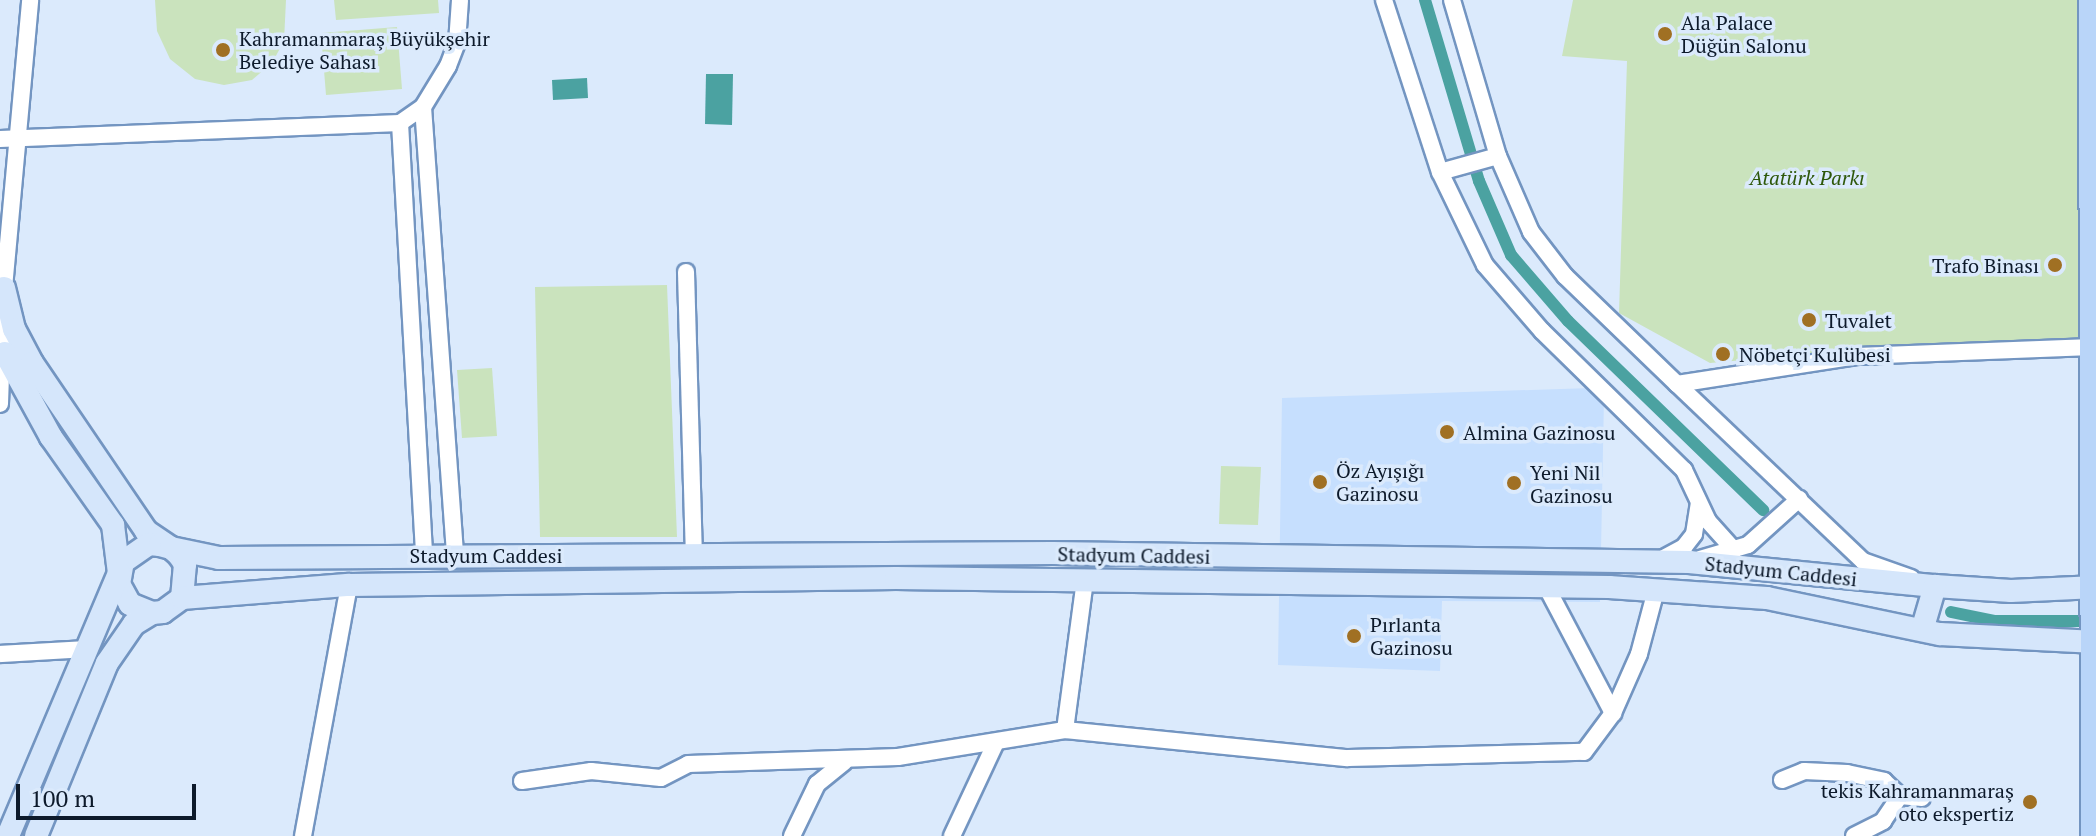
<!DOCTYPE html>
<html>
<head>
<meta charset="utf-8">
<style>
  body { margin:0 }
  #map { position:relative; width:2096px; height:836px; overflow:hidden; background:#dbeafc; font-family:"PT Serif",serif }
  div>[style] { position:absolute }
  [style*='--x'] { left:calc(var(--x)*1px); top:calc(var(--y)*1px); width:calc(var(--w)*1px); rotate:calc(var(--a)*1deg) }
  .built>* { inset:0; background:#c6dffe }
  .green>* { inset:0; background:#cae3bd }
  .water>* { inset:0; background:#4ba2a1 }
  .canal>* { height:12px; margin:-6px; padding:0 6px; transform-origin:6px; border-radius:6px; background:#4ba2a1 }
  .roads { filter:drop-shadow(2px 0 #7395c1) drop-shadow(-2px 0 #7395c1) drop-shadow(0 2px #7395c1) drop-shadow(0 -2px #7395c1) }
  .minor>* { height:16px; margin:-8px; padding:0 8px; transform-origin:8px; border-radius:8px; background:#fff }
  .major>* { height:22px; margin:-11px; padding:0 11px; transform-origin:11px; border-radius:11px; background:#d5e6fb }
  .highway>* { height:24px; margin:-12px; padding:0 12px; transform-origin:12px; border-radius:12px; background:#b9d5f9 }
  .dots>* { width:22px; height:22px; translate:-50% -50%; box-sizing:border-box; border:4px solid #dbeafc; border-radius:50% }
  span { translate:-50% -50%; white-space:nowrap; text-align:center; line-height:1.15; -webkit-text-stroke:7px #dbeafc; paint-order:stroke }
  .poi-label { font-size:20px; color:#0d1a2b }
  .left { translate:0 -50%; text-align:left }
  .right { translate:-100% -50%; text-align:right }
  .park-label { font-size:20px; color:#2e580a; font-style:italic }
  .street-label { font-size:20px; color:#0d1a2b }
  .scale { position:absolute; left:16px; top:784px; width:180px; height:36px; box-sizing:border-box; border:4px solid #0d1a2b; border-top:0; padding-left:10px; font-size:24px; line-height:28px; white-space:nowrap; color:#0d1a2b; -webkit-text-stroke:6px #dbeafc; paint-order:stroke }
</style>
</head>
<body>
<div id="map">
  <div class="built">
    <i style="clip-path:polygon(1591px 388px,1604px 398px,1600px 602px,1442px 601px,1440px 671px,1278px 665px,1282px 398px)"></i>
  </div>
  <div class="green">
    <i style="clip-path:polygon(155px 0,286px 0,284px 41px,272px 63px,252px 80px,224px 85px,195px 79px,170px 59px,157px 31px)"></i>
    <i style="clip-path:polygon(334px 0,438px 0,439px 13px,336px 20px)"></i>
    <i style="clip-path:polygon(1573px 0,2089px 0,2092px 347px,1855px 350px,1710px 363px,1619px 313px,1627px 61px,1562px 56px)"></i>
    <i style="clip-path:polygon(397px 27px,402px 89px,326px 95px,321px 33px)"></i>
    <i style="clip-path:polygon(667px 285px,677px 537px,540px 537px,535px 287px)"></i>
    <i style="clip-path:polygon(492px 368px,497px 436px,462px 438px,457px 370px)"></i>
    <i style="clip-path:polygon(1221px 466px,1261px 467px,1258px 525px,1219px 524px)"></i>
  </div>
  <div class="water">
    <i style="clip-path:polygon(706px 74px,733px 74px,732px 125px,705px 124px)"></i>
    <i style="clip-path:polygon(587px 78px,588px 98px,553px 100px,552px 80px)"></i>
  </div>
  <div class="canal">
    <i style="--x:1425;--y:0;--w:189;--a:73.4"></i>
    <i style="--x:1479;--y:181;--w:81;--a:66.6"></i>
    <i style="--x:1511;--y:255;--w:87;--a:49.2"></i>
    <i style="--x:1568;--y:321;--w:272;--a:44.1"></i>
    <i style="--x:1951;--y:612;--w:44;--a:11.8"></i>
    <i style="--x:1994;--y:621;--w:86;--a:0"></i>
  </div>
  <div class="roads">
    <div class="minor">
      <i style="--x:1384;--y:0;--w:181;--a:72"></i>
      <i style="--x:1440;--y:172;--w:103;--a:64.2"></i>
      <i style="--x:1485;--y:265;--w:87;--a:49.2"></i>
      <i style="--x:1542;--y:331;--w:199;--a:44.4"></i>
      <i style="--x:1684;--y:470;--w:56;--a:64.8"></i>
      <i style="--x:1708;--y:521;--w:39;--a:48"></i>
      <i style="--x:1452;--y:0;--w:163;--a:73.6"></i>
      <i style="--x:1498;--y:156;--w:83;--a:66.5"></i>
      <i style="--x:1531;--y:232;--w:56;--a:52.3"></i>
      <i style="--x:1565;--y:276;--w:156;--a:44"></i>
      <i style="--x:1677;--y:384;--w:182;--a:-8.8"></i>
      <i style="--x:1857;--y:356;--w:235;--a:-2.2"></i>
      <i style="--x:423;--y:107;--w:450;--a:85.9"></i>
      <i style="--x:400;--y:123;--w:434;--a:86.8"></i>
      <i style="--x:0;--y:139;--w:400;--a:-2.3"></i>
      <i style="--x:400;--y:123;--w:28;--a:-35"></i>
      <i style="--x:423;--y:107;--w:48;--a:-58.6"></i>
      <i style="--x:448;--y:66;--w:25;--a:-69"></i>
      <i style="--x:457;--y:43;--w:43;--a:-86"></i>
      <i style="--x:1440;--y:172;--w:60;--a:-15.4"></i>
      <i style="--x:686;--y:272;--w:283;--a:88.4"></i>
      <i style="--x:1677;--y:384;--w:257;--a:43.6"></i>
      <i style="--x:1863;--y:561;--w:51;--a:19.5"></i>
      <i style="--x:0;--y:404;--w:116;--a:-88"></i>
      <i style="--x:4;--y:288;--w:289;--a:-84.8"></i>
      <i style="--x:1700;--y:559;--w:50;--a:-16.3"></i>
      <i style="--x:1748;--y:545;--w:69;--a:-42"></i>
      <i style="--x:1658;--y:561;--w:30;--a:-28"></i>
      <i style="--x:1684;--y:547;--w:16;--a:-52"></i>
      <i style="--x:1694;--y:534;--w:30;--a:-81"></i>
      <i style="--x:1546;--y:586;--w:144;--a:62.2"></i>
      <i style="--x:0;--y:654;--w:88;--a:-3.3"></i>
      <i style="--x:1065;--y:730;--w:151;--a:-82.4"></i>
      <i style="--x:1782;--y:780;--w:24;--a:-22"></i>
      <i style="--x:1804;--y:771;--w:43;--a:2.7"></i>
      <i style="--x:1847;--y:773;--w:38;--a:12"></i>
      <i style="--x:1884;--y:781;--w:22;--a:43"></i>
      <i style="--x:1900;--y:796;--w:22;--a:5"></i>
      <i style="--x:522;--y:781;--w:70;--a:-8.2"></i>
      <i style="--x:591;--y:771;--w:70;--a:5.7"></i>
      <i style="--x:661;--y:778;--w:30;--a:-27"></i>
      <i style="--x:688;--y:764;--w:210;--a:-1.9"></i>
      <i style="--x:898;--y:757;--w:169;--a:-9.2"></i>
      <i style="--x:1065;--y:730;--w:284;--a:5.7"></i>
      <i style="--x:1348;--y:758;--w:236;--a:-1.5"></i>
      <i style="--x:1584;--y:752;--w:49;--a:-53.4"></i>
      <i style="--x:1613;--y:713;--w:64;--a:-66.2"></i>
      <i style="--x:1639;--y:654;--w:66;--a:-75.1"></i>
      <i style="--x:303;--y:836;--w:255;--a:-79.6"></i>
      <i style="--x:792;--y:836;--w:58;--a:-64.3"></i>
      <i style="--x:817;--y:784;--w:35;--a:-39"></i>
      <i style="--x:952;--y:836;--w:102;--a:-64.9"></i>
      <i style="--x:1854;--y:836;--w:33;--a:-27"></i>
      <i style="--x:1883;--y:821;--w:30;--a:-56"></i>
    </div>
    <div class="major">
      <i style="--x:4;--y:288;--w:42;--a:76.3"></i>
      <i style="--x:14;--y:329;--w:38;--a:62"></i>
      <i style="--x:32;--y:363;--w:203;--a:55.8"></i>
      <i style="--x:146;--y:531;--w:30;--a:34"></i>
      <i style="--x:171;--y:548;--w:11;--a:41"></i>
      <i style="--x:179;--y:555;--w:11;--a:56"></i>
      <i style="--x:185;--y:564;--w:34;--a:95"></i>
      <i style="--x:182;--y:598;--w:24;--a:144"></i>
      <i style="--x:163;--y:612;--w:11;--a:175"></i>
      <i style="--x:152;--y:613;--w:24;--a:-158"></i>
      <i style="--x:130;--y:604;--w:23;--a:-119"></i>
      <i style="--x:119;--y:584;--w:22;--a:-80"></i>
      <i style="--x:123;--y:562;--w:32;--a:-35"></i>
      <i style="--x:149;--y:544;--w:11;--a:5"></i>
      <i style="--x:160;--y:545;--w:11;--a:15"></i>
      <i style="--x:171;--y:548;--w:49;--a:11.8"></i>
      <i style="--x:219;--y:558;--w:833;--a:-0.34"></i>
      <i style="--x:1052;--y:553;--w:637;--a:0.81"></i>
      <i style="--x:1689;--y:562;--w:247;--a:5.6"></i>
      <i style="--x:1935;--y:586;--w:76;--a:3.8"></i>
      <i style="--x:2011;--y:591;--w:85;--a:-2.7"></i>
      <i style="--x:5;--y:353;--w:96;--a:61.3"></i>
      <i style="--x:51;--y:437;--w:108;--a:54.8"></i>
      <i style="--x:113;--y:525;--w:48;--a:82.9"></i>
      <i style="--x:119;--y:573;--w:285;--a:112.9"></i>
      <i style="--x:182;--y:598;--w:168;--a:-4.5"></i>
      <i style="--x:349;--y:585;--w:547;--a:-0.73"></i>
      <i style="--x:896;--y:578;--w:713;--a:0.72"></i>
      <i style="--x:1609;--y:587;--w:158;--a:4"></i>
      <i style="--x:1767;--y:598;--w:177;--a:11.8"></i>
      <i style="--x:1940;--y:634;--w:156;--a:2.9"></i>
      <i style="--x:1923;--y:627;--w:43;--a:-73.7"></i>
      <i style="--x:36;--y:836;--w:187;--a:-67.7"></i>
      <i style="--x:107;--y:663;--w:47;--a:-55.3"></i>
      <i style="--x:134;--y:624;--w:21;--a:-31"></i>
    </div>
    <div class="highway">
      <i style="--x:2091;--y:0;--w:836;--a:89.86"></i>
    </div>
  </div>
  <div class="dots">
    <i style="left:1665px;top:34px;background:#a07023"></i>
    <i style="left:223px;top:50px;background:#a07023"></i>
    <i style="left:2055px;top:265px;background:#a07023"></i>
    <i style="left:1809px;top:320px;background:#a07023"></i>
    <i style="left:1723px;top:354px;background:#a07023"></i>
    <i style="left:1447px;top:432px;background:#a07023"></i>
    <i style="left:1320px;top:482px;background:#a07023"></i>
    <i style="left:1514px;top:483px;background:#a07023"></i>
    <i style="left:1354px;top:636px;background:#a07023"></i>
    <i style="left:2030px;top:802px;background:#a07023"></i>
  </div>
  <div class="poi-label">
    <span class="left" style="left:1681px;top:34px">Ala Palace<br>Düğün Salonu</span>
    <span class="left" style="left:239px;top:50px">Kahramanmaraş Büyükşehir<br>Belediye Sahası</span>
    <span class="right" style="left:2039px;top:265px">Trafo Binası</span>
    <span class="left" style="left:1825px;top:320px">Tuvalet</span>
    <span class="left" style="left:1739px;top:354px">Nöbetçi Kulübesi</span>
    <span class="left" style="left:1463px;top:432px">Almina Gazinosu</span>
    <span class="left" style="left:1336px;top:482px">Öz Ayışığı<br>Gazinosu</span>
    <span class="left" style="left:1530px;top:484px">Yeni Nil<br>Gazinosu</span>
    <span class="left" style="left:1370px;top:636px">Pırlanta<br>Gazinosu</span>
    <span class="right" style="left:2014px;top:802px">tekis Kahramanmaraş<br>oto ekspertiz</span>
  </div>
  <div class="park-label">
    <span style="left:1807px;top:177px">Atatürk Parkı</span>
  </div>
  <div class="street-label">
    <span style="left:486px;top:555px">Stadyum Caddesi</span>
    <span style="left:1134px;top:555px;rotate:1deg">Stadyum Caddesi</span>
    <span style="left:1781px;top:571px;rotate:6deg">Stadyum Caddesi</span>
  </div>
  <div class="scale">100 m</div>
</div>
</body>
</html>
